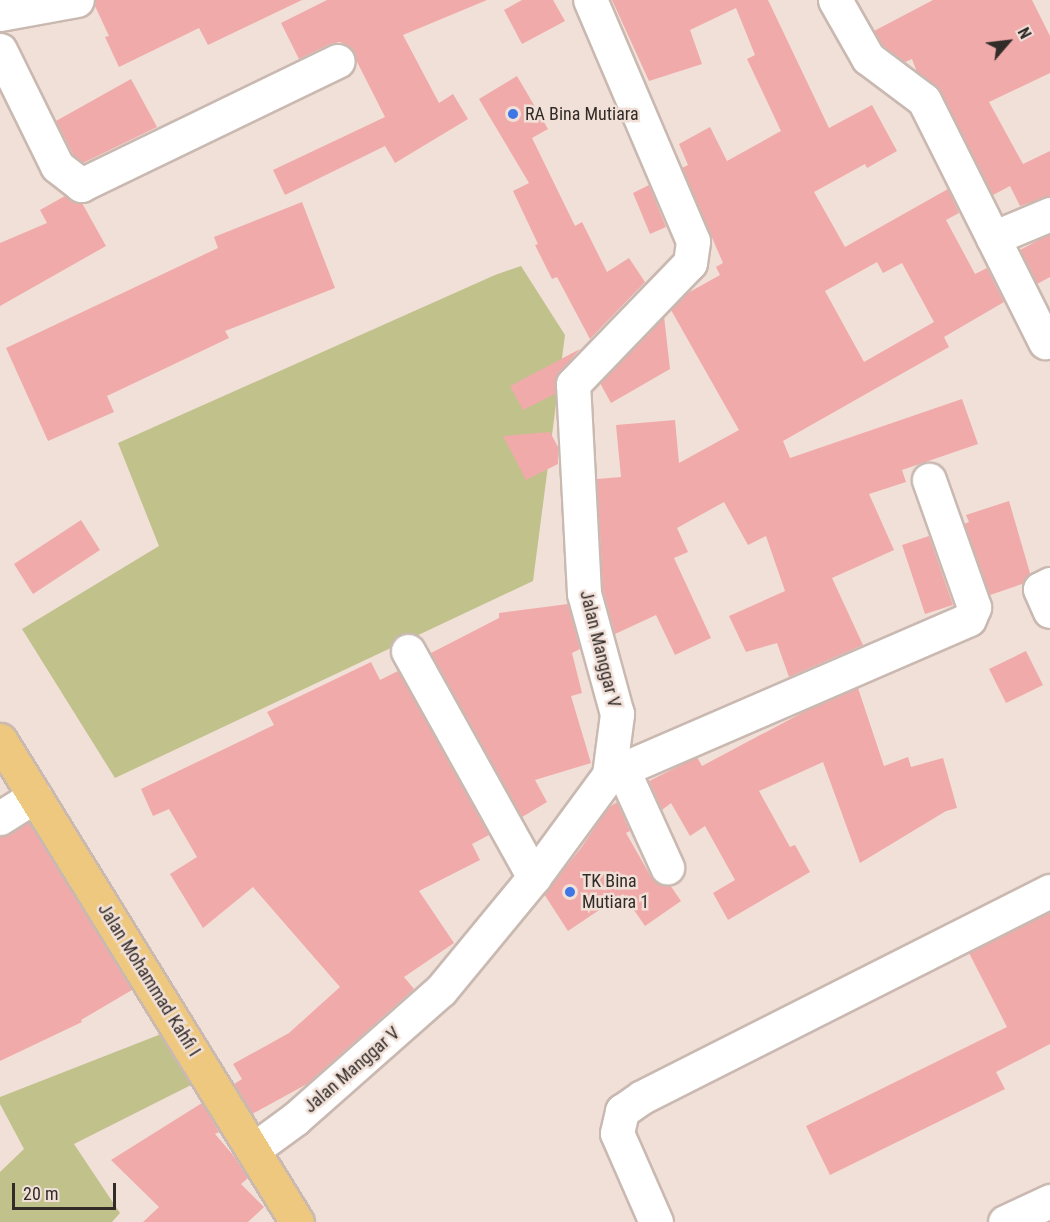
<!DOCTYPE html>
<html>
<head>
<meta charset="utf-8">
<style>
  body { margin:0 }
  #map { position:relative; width:1050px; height:1222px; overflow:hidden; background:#f1e0d8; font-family:"Roboto Condensed",sans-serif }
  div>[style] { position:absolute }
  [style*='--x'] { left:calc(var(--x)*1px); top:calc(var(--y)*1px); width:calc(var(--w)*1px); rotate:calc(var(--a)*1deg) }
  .green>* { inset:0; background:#c0c18b }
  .building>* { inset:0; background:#f0aaa9 }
  .roads { filter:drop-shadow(2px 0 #c9b9b1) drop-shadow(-2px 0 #c9b9b1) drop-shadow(0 2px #c9b9b1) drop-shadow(0 -2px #c9b9b1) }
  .minor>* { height:33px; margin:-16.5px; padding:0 16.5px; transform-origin:16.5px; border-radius:16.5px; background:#fff }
  .major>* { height:33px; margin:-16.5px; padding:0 16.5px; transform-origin:16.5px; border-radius:16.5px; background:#edc87e }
  .dots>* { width:16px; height:16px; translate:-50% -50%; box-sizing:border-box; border:3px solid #f1e0d8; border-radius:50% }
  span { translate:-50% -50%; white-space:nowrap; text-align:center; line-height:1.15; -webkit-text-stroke:5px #f1e0d8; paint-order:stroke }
  .poi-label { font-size:18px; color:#322c29 }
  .left { translate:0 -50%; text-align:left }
  .street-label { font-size:18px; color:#322c29 }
  .north { position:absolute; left:978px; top:12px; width:60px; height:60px; -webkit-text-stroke:4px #f1e0d8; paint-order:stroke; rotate:62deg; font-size:16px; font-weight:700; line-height:24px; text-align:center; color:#322c29 }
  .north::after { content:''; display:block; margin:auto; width:21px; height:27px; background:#322c29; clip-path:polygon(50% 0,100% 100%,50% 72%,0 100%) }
  .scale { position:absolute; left:12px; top:1183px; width:104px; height:27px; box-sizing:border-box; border:3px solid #322c29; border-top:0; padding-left:8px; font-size:18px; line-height:21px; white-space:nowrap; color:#322c29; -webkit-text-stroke:4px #f1e0d8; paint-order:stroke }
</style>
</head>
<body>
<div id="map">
  <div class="green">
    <i style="clip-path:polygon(521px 266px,565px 335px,533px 581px,115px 778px,22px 629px,159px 546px,118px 443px,495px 275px)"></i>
    <i style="clip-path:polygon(174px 1029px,201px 1080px,74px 1144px,120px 1213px,112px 1222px,0 1222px,0 1172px,24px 1149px,0 1104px,0 1097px)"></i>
  </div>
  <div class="building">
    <i style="clip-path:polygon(95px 0,302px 0,208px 45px,199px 28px,119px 67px,105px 37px,109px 36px,95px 6px)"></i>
    <i style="clip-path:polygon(327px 0,487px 0,403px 35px,439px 103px,453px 94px,468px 119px,395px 163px,385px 146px,285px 195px,273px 170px,385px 117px,349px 46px,340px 42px,330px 44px,299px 59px,281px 23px)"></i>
    <i style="clip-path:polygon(522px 0,553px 0,565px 21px,522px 44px,504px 10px)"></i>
    <i style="clip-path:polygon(evenodd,612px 0,768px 0,829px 128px,872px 105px,897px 151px,867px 168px,865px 164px,814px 192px,845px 247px,948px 189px,959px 213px,946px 220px,975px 274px,987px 268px,1004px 302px,944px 337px,949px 347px,783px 441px,790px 458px,962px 399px,978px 444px,902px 470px,906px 482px,869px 494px,894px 550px,832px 578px,863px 645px,789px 677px,777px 643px,746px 652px,729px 616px,785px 591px,766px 536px,748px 545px,724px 502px,677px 528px,688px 552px,674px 558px,711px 638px,675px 655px,656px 615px,615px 634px,603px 590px,597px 479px,621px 477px,616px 425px,675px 420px,679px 463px,739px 430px,671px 310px,686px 294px,720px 275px,716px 267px,723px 263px,682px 168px,688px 165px,679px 144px,710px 127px,727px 161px,781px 131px,747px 59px,755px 55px,736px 8px,690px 30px,702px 64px,649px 81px,612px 0,877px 262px,883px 273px,902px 263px,934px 322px,864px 362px,825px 291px,877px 262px)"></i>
    <i style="clip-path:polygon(933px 0,1032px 0,1050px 36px,1050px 73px,989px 102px,1023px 164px,1050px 151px,1050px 196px,1020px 206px,1010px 186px,993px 195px,940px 91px,917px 72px,912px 59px,905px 62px,882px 45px,874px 31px)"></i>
    <i style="clip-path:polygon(517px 76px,548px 129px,532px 138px,575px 226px,582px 222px,607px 272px,629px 258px,645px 282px,590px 339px,557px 277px,552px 279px,535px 245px,538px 244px,513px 191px,529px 183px,479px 99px)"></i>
    <i style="clip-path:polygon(131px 79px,157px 127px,83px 163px,74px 156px,56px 121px)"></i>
    <i style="clip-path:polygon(649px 185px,666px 227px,650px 234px,633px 193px)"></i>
    <i style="clip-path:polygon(65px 196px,82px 203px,106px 246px,0 306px,0 243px,47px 223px,40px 210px)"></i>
    <i style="clip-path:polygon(302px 202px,335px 288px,225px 331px,229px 338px,107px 396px,114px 412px,48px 441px,6px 348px,218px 248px,214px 237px)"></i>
    <i style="clip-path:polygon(1050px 234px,1050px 277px,1037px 284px,1020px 250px)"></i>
    <i style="clip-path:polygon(664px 316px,670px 369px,611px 403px,600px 383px)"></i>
    <i style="clip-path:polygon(580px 349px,556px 377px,555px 394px,523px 410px,510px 386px)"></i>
    <i style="clip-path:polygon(550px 432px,558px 447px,558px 464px,526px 480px,503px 436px)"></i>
    <i style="clip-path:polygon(1009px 501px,1030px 573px,1022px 584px,990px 595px,964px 524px,969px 522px,966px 515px)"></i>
    <i style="clip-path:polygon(81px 520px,100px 550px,33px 594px,14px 564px)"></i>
    <i style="clip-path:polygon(929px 536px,953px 605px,925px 614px,902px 545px)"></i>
    <i style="clip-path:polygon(568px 604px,580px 649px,572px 653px,582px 693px,571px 696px,591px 763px,535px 780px,547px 802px,522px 817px,431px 653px,499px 618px,499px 613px)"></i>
    <i style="clip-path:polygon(1026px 651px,1043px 685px,1006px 703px,989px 669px)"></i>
    <i style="clip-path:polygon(371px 662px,380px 680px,398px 671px,489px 835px,472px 844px,480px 860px,419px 891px,454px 943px,404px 977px,414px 989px,307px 1084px,252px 1114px,234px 1084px,242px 1079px,233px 1064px,289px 1033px,340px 987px,253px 887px,203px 928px,170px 874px,197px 857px,169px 809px,153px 816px,141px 789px,274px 725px,267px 712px)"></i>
    <i style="clip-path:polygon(858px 688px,884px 766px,908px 757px,911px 767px,943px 758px,957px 808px,946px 811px,860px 863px,823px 762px,759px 791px,790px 847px,795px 845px,810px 872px,728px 920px,713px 893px,735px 880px,705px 826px,690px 836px,671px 803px,662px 810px,649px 781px,697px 757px,702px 766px,815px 706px)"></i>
    <i style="clip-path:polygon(617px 802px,630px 831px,626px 833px,650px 875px,657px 883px,670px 885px,681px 901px,645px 926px,623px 894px,568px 931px,544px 894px,581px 848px,608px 808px)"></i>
    <i style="clip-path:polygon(29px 822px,132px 990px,81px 1020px,82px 1022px,0 1061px,0 837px)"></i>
    <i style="clip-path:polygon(1050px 912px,1050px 1044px,996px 1072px,1005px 1089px,830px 1175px,806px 1126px,1007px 1027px,969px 953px)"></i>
    <i style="clip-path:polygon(202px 1103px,219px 1132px,215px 1134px,233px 1155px,248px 1178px,241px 1184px,264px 1207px,248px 1222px,143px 1222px,159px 1207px,111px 1160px)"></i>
  </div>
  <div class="roads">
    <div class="minor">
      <i style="--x:835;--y:0;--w:67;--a:60.4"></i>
      <i style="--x:868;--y:58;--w:70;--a:36.9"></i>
      <i style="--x:924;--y:100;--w:271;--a:63.4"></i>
      <i style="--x:0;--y:14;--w:78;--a:-10.3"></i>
      <i style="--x:0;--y:50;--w:129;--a:63.8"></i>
      <i style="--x:57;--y:166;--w:31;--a:38"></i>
      <i style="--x:81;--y:185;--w:285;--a:-25.8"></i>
      <i style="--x:993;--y:238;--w:62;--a:-22.8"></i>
      <i style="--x:1050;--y:584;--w:11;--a:153"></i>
      <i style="--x:1040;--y:589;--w:24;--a:66"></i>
      <i style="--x:408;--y:651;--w:259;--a:60.9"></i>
      <i style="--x:623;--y:770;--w:107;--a:65.6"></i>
      <i style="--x:609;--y:775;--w:392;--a:-23.4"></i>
      <i style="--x:969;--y:619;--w:13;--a:-67"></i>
      <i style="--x:974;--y:607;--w:135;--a:-109.5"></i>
      <i style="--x:0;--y:818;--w:41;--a:-32.2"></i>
      <i style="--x:254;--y:1149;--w:51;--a:-36.2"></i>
      <i style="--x:295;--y:1119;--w:195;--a:-41.5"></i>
      <i style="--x:441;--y:990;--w:146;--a:-50.5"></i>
      <i style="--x:534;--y:877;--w:127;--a:-53.7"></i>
      <i style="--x:609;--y:775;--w:62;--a:-82.5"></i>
      <i style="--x:617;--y:714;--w:125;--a:-105.3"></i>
      <i style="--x:584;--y:593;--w:209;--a:-93"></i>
      <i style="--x:573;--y:384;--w:168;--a:-46"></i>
      <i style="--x:690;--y:263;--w:22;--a:-82"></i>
      <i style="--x:693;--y:241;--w:262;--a:-113.1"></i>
      <i style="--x:656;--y:1222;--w:97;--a:-113.7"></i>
      <i style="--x:617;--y:1133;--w:23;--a:-77"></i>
      <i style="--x:622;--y:1111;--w:24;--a:-35"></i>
      <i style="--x:642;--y:1097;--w:457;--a:-26.8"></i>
      <i style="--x:1005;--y:1222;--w:50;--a:-25"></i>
    </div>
    <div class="major">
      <i style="--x:0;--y:740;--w:566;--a:58.36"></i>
    </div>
  </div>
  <div class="dots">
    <i style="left:513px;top:114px;background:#3e76e6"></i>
    <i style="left:570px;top:892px;background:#3e76e6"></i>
  </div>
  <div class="poi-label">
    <span class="left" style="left:525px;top:114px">RA Bina Mutiara</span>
    <span class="left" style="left:582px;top:892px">TK Bina<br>Mutiara 1</span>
  </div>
  <div class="street-label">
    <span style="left:600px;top:649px;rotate:76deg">Jalan Manggar V</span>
    <span style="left:149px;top:980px;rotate:58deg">Jalan Mohammad Kahfi I</span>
    <span style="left:352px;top:1070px;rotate:-41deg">Jalan Manggar V</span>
  </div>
  <div class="north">N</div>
  <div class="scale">20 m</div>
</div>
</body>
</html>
